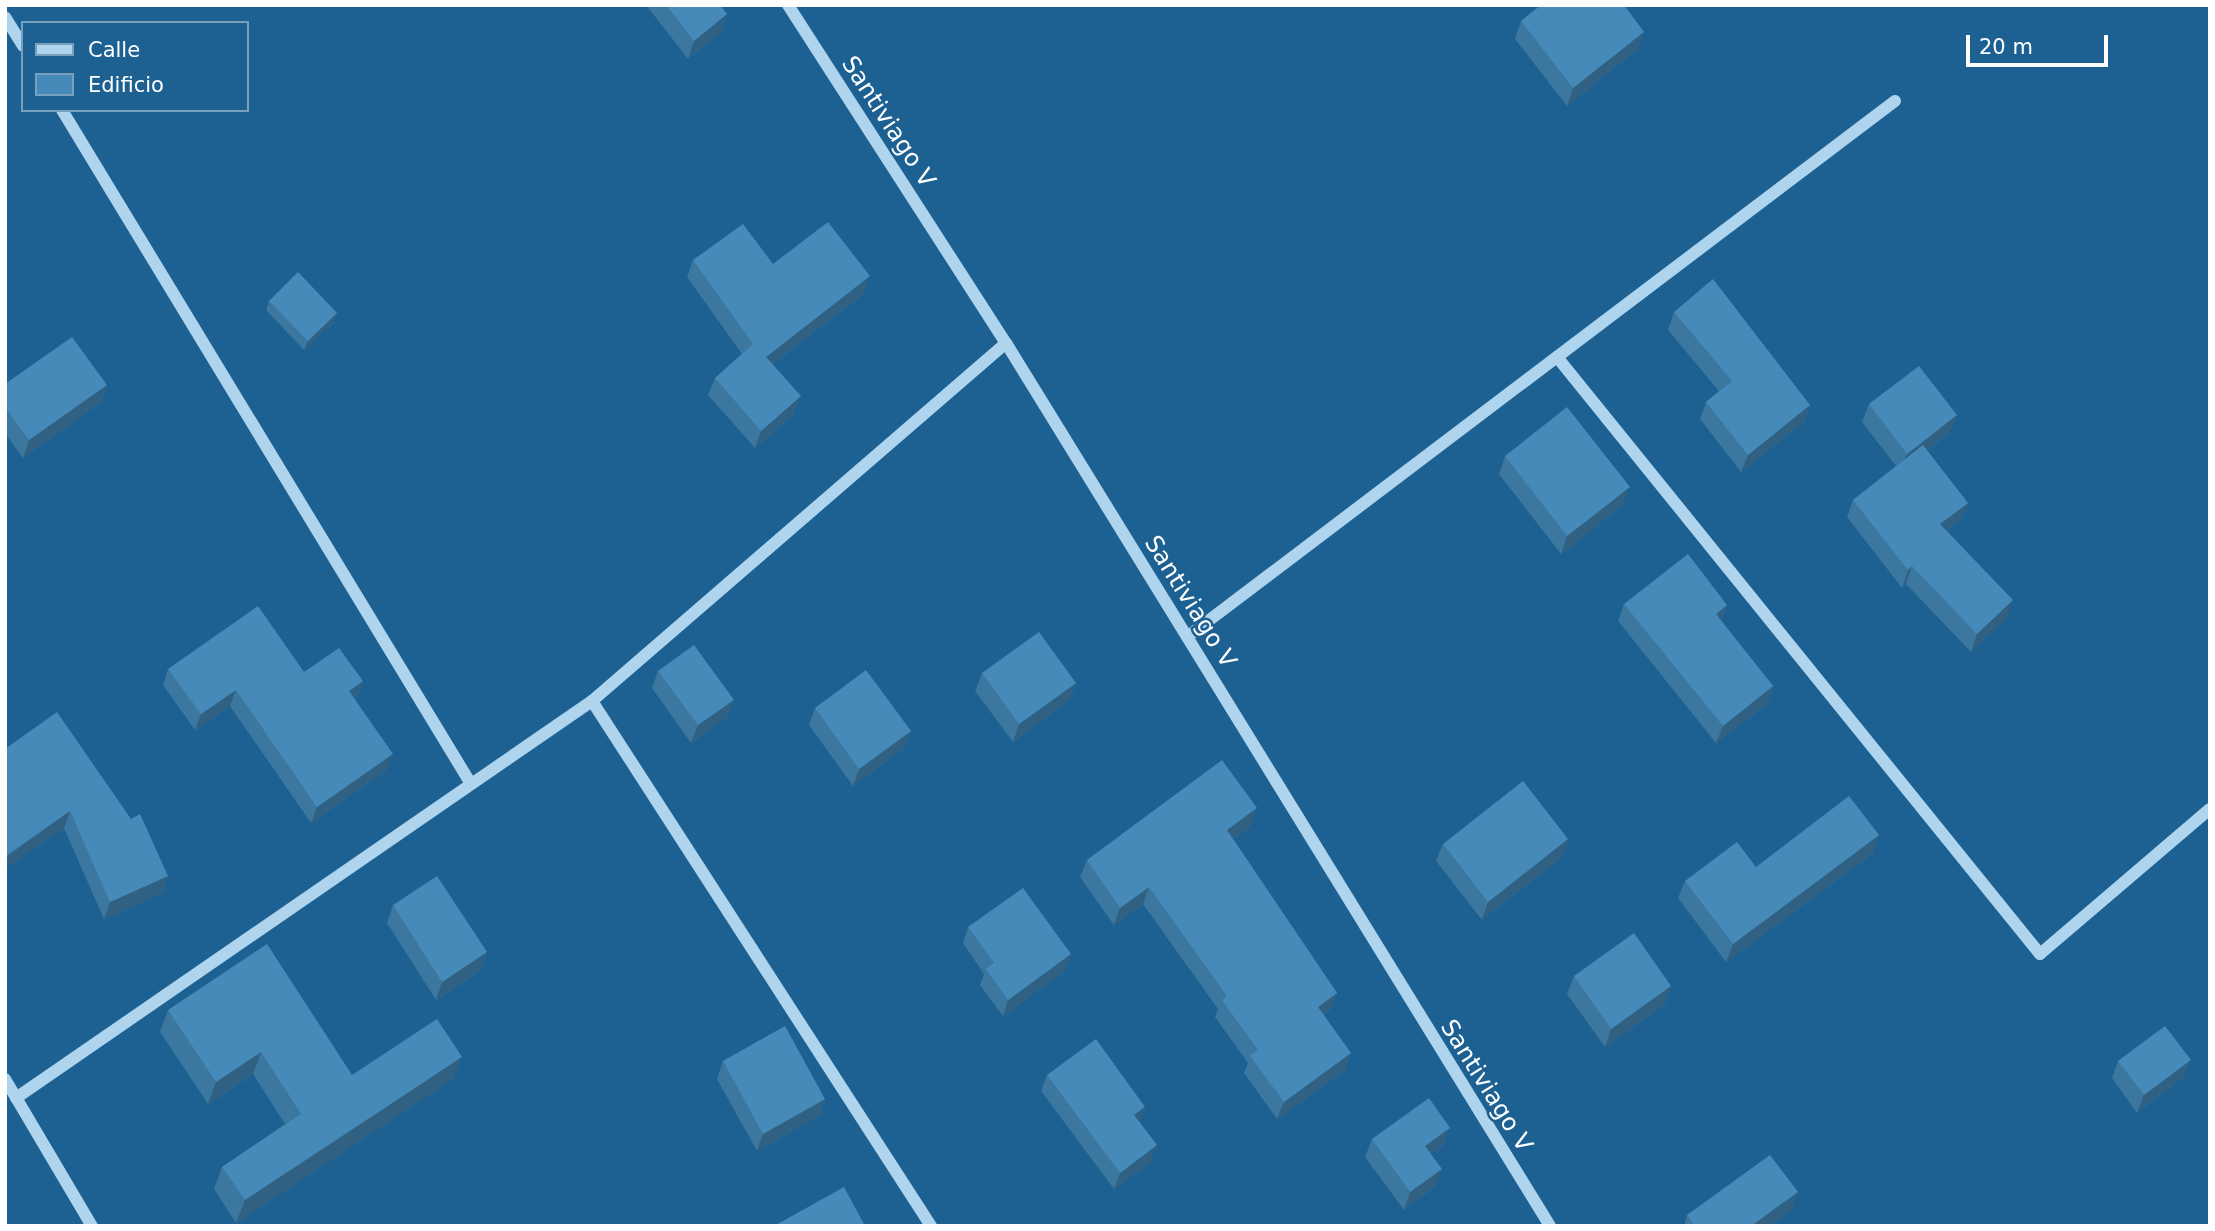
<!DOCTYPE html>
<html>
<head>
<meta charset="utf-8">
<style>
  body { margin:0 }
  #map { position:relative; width:2215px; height:1231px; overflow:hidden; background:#1d6193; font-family:"DejaVu Sans",sans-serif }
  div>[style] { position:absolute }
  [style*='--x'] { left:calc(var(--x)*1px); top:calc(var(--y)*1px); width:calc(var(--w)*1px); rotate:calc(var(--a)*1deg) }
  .minor>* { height:12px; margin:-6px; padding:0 6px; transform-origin:6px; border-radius:6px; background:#aed4ee }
  .wall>* { inset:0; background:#3b779f }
  .shaded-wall>* { inset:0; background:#306182 }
  .building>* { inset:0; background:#458ab9 }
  span { translate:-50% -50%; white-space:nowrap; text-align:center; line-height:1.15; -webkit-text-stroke:5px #1d6193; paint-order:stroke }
  .street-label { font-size:24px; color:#fff }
  .frame { position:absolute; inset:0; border:7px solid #fff; pointer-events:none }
  .legend { position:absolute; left:21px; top:21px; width:228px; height:91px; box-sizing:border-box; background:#1d6193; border:2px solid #77a0be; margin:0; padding:9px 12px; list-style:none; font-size:21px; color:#fff }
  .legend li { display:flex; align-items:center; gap:14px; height:35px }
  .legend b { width:35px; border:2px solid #77a0be }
  .scale { position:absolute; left:1966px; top:35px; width:142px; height:32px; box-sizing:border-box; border:4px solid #fff; border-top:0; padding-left:9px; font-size:21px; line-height:24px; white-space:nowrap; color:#fff; -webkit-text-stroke:5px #1d6193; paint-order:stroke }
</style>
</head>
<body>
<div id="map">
  <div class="minor">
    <i style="--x:788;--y:5;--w:402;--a:57.2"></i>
    <i style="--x:1006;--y:343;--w:1037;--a:58.36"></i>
    <i style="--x:5;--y:17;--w:34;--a:58"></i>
    <i style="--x:62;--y:110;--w:788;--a:58.75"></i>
    <i style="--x:1557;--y:357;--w:768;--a:51.03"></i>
    <i style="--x:2040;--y:954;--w:223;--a:-40.5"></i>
    <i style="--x:1187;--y:637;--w:888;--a:-37.13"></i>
    <i style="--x:592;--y:701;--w:625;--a:57.15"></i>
    <i style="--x:5;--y:1079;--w:171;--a:59.4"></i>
    <i style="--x:16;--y:1098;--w:700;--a:-34.58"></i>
    <i style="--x:592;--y:701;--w:547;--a:-40.85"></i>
  </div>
  <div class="wall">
    <i style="clip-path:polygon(646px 5px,720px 5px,727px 14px,721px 32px,688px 59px)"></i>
    <i style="clip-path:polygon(1521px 21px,1638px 49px,1567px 106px,1515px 39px)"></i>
    <i style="clip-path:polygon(693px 260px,773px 264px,864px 294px,773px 364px,794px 414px,755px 448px,708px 395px,715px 378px,742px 354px,687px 277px)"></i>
    <i style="clip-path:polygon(269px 301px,334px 322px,304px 350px,266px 310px)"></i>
    <i style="clip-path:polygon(1674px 312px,1810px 405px,1804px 422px,1741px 472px,1700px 419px,1706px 402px,1719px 391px,1668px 330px)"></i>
    <i style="clip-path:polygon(5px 384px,107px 385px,101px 402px,23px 458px,5px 433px)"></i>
    <i style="clip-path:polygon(1869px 404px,1951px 432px,1927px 451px,1968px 503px,1961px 520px,1947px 531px,2007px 618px,1971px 652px,1906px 584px,1902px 588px,1847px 517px,1853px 500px,1896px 466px,1862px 422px)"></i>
    <i style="clip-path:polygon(1505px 456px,1623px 505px,1561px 554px,1499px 474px)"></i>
    <i style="clip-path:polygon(1624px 604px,1727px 605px,1721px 621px,1773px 686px,1767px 704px,1716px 743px,1618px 621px)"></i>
    <i style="clip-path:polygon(168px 669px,363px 681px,357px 697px,354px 699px,387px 770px,311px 823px,230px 706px,195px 730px,163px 685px)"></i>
    <i style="clip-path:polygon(658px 671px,727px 717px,691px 743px,652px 688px)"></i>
    <i style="clip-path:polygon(982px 673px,1076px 683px,1069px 700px,1013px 742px,975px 691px)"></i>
    <i style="clip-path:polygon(815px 708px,911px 731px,904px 748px,853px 786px,809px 725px)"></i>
    <i style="clip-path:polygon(5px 749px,168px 876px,162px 893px,104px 919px,64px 828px,5px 869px)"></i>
    <i style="clip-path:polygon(1251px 826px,1233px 839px,1337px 993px,1330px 1010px,1324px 1015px,1345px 1071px,1277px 1119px,1244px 1073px,1248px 1063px,1215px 1017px,1218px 1009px,1143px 904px,1114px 925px,1080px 877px,1087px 860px)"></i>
    <i style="clip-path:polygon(1879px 835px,1873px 853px,1726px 962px,1678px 898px,1685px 881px,1756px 867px)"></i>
    <i style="clip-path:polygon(1443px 844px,1562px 857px,1482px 920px,1436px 861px)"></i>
    <i style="clip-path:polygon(393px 905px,487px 952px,481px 970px,436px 1000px,387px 923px)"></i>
    <i style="clip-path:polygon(968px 927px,1066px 970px,1003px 1016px,980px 985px,984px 974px,963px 943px)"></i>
    <i style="clip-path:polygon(1574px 976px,1671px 986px,1665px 1004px,1605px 1047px,1567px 994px)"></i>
    <i style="clip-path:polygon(168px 1010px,352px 1075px,453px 1079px,236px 1223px,214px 1189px,222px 1167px,285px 1124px,253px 1074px,208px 1104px,160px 1032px)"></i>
    <i style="clip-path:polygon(723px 1061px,825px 1099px,819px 1116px,757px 1151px,717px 1079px)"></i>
    <i style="clip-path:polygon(2118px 1061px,2184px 1077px,2137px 1113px,2112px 1078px)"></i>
    <i style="clip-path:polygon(1047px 1075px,1140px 1122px,1151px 1162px,1114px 1189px,1041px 1091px)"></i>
    <i style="clip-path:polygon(1372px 1139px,1444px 1145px,1431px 1154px,1435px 1187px,1404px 1210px,1365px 1157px)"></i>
    <i style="clip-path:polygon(1792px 1209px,1769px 1226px,1684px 1226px,1687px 1215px)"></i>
  </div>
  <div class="shaded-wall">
    <i style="clip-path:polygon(727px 14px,721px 32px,688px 59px,694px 41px)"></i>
    <i style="clip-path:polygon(1644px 32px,1638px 49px,1567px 106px,1573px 88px)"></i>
    <i style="clip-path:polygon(870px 276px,864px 294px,760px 374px,766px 357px)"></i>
    <i style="clip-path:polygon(337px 313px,334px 322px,304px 350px,308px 341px)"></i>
    <i style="clip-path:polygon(107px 385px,101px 402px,23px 458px,29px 440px)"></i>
    <i style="clip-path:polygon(801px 396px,794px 414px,755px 448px,761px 431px)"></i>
    <i style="clip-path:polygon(1810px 405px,1804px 422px,1741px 472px,1748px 455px)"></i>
    <i style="clip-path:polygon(1957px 415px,1951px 432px,1900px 472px,1907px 454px)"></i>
    <i style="clip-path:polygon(1630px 487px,1623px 505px,1561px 554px,1567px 536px)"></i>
    <i style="clip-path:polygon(1968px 503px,1961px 520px,1934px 541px,1940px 524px)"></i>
    <i style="clip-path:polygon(1912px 566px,1906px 584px,1902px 588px,1908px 570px)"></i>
    <i style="clip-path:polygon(2013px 600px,2007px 618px,1971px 652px,1977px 634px)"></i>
    <i style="clip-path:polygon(1727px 605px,1721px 622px,1716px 614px)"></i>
    <i style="clip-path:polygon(363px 681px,357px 697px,343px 707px,349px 691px)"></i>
    <i style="clip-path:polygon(1076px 683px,1069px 700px,1013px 742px,1019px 724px)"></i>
    <i style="clip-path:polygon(1773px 686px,1767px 704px,1716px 743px,1723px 726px)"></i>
    <i style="clip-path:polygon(236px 690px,230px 706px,195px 730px,201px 714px)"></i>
    <i style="clip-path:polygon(734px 700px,727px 717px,691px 743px,698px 725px)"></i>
    <i style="clip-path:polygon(911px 731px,904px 748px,853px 786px,859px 769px)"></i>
    <i style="clip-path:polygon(393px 754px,387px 770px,311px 823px,317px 807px)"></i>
    <i style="clip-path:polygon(1257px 808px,1251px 826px,1220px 848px,1227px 830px)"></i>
    <i style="clip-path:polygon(70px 811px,64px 828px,5px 869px,6px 857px)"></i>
    <i style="clip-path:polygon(1879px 835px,1873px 853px,1726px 962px,1733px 944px)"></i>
    <i style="clip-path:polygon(1568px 839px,1562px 857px,1482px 920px,1488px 902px)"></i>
    <i style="clip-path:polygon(168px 876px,162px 893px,104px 919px,110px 902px)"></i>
    <i style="clip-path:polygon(1149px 887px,1143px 904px,1114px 925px,1120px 908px)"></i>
    <i style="clip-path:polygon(487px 952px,481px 970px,436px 1000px,442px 982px)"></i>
    <i style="clip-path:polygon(1071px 954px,1066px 970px,1003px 1016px,1008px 1000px)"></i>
    <i style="clip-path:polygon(1671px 986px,1665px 1004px,1605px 1047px,1611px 1029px)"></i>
    <i style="clip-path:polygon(1337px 993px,1330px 1010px,1311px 1024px,1318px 1007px)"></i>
    <i style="clip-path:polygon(261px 1052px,253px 1074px,208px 1104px,216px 1082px)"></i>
    <i style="clip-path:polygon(1351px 1053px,1345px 1071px,1277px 1119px,1284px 1102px)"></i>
    <i style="clip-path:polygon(462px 1057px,453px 1079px,236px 1223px,245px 1200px)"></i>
    <i style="clip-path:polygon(2191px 1060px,2184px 1077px,2137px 1113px,2144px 1095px)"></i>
    <i style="clip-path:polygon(825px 1099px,819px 1116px,757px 1151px,763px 1134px)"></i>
    <i style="clip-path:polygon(1145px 1107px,1139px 1123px,1134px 1115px)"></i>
    <i style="clip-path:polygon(1450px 1128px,1444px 1145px,1418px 1163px,1425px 1146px)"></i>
    <i style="clip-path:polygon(1157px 1145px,1151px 1162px,1114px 1189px,1120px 1173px)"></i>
    <i style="clip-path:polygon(1442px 1169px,1435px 1187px,1404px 1210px,1410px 1192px)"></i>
    <i style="clip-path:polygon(1798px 1192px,1792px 1209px,1769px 1226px,1751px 1226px)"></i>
  </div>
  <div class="building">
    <i style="clip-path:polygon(666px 5px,720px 5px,727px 14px,694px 41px)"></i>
    <i style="clip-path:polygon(1541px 5px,1624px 5px,1644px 32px,1573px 88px,1521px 21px)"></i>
    <i style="clip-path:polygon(828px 222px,870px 276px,766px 357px,801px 396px,761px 431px,715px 378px,753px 344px,693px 260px,743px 224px,773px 264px)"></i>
    <i style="clip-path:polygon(298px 272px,337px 313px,308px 341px,269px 301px)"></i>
    <i style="clip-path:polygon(1713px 279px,1810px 405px,1748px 455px,1706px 402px,1732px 381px,1674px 312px)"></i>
    <i style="clip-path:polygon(72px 337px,107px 385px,29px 440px,5px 407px,5px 384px)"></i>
    <i style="clip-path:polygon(1919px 366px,1957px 415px,1907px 454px,1869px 404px)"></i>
    <i style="clip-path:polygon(1567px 407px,1630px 487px,1567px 536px,1505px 456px)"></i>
    <i style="clip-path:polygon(1923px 445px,1968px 503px,1940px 524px,2013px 600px,1977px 634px,1912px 566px,1908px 570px,1853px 500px)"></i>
    <i style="clip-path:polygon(1688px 554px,1727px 605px,1716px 614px,1773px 686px,1723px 726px,1624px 604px)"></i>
    <i style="clip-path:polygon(258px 606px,304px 672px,339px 648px,363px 681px,349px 691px,393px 754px,317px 807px,236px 690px,201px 714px,168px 669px)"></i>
    <i style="clip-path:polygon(1039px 632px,1076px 683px,1019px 724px,982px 673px)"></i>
    <i style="clip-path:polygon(694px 645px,734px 700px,698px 725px,658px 671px)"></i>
    <i style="clip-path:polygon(866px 670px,911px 731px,859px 769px,815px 708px)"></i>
    <i style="clip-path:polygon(57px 712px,131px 819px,140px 814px,168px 876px,110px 902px,70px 811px,5px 856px,5px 749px)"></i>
    <i style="clip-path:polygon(1222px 760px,1257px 808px,1227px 830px,1337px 993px,1318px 1007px,1351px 1053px,1284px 1102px,1250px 1056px,1258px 1050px,1222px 1000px,1227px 996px,1149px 887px,1120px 908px,1087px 860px)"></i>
    <i style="clip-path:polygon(1523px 781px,1568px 839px,1488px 902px,1443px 844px)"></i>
    <i style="clip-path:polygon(1849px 796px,1879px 835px,1733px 944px,1685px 881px,1737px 842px,1756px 867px)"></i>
    <i style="clip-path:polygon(437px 876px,487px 952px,442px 982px,393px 905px)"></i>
    <i style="clip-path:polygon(1023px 888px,1071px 954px,1008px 1000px,986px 969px,994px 963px,968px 927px)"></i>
    <i style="clip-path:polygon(1634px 933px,1671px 986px,1611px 1029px,1574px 976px)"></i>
    <i style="clip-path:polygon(267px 944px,352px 1075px,437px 1019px,462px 1057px,245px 1200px,222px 1167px,301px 1114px,261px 1052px,216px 1082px,168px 1010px)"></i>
    <i style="clip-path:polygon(785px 1026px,825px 1099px,763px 1134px,723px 1061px)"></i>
    <i style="clip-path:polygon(2165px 1026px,2191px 1060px,2144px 1095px,2118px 1061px)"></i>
    <i style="clip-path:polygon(1096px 1039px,1145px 1107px,1134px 1115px,1157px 1145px,1120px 1173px,1047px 1075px)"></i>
    <i style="clip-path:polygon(1429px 1098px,1450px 1128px,1425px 1146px,1442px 1169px,1410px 1192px,1372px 1139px)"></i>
    <i style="clip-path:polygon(1770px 1155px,1798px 1192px,1751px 1226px,1695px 1226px,1687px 1215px)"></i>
    <i style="clip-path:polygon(844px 1187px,865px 1226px,774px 1226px)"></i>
  </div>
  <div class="street-label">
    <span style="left:888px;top:122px;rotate:57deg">Santiviago V</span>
    <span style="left:1190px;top:602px;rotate:58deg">Santiviago V</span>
    <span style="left:1486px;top:1086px;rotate:58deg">Santiviago V</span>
  </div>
  <div class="frame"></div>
  <ul class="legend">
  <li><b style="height:9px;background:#aed4ee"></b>Calle</li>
  <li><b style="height:19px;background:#458ab9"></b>Edificio</li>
  </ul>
  <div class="scale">20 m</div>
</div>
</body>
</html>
